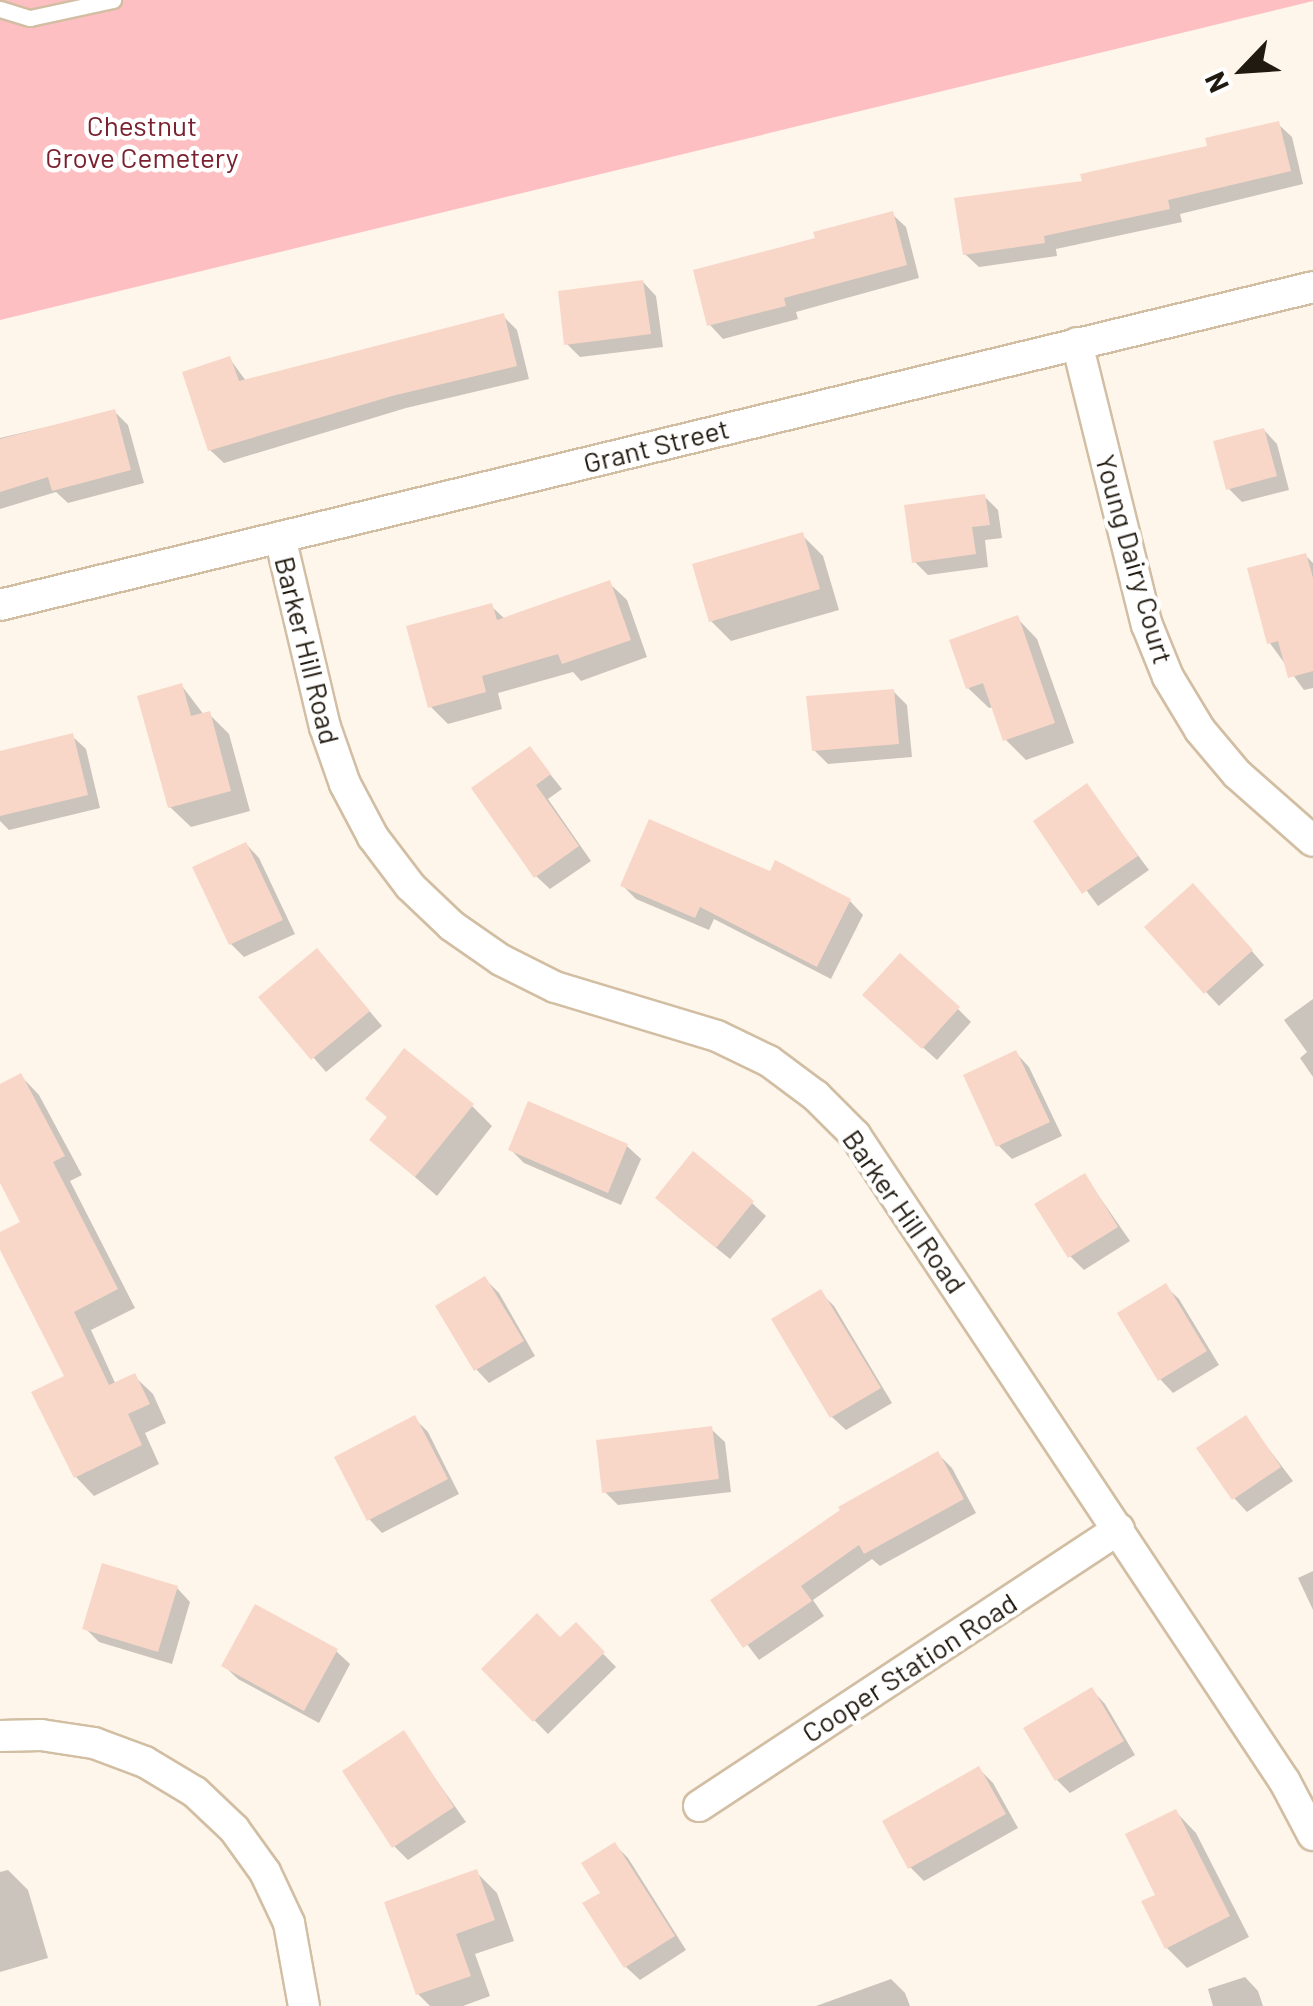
<!DOCTYPE html>
<html>
<head>
<meta charset="utf-8">
<style>
  body { margin:0 }
  #map { position:relative; width:1313px; height:2006px; overflow:hidden; background:#fef6eb; font-family:Barlow,sans-serif }
  div>[style] { position:absolute }
  [style*='--x'] { left:calc(var(--x)*1px); top:calc(var(--y)*1px); width:calc(var(--w)*1px); rotate:calc(var(--a)*1deg) }
  .green>* { inset:0; background:#fdbfc2 }
  .shadow>* { inset:0; background:#0003 }
  .building>* { inset:0; background:#f9d7c8 }
  .roads { filter:drop-shadow(2px 0 #d2bea3) drop-shadow(-2px 0 #d2bea3) drop-shadow(0 2px #d2bea3) drop-shadow(0 -2px #d2bea3) }
  .service>* { height:15px; margin:-7.5px; padding:0 7.5px; transform-origin:7.5px; border-radius:7.5px; background:#fff }
  .minor>* { height:30px; margin:-15px; padding:0 15px; transform-origin:15px; border-radius:15px; background:#fff }
  span { translate:-50% -50%; white-space:nowrap; text-align:center; line-height:1.15; -webkit-text-stroke:9px #fff; paint-order:stroke }
  .park-label { font-size:28px; color:#7a212f }
  .street-label { font-size:28px; color:#211a10 }
  .north { position:absolute; left:1193px; top:20px; width:100px; height:100px; -webkit-text-stroke:8px #fff; paint-order:stroke; rotate:245deg; font-size:28px; font-weight:700; line-height:40px; text-align:center; color:#211a10 }
  .north::after { content:''; display:block; margin:auto; width:35px; height:45px; background:#211a10; clip-path:polygon(50% 0,100% 100%,50% 72%,0 100%) }
</style>
</head>
<body>
<div id="map">
  <div class="green">
    <i style="clip-path:polygon(0 0,1313px 0,1313px 1px,0 320px)"></i>
  </div>
  <div class="shadow">
    <i style="clip-path:polygon(1278px 124px,1292px 137px,1303px 184px,1180px 214px,1182px 222px,1056px 249px,1057px 256px,979px 267px,965px 254px,1085px 183px,1210px 148px)"></i>
    <i style="clip-path:polygon(892px 214px,906px 227px,919px 278px,796px 312px,798px 319px,723px 339px,710px 325px,818px 240px)"></i>
    <i style="clip-path:polygon(643px 282px,656px 296px,663px 347px,580px 357px,567px 344px)"></i>
    <i style="clip-path:polygon(503px 316px,517px 330px,529px 379px,406px 408px,224px 463px,210px 450px,230px 359px,246px 381px)"></i>
    <i style="clip-path:polygon(114px 411px,128px 425px,144px 483px,68px 503px,56px 492px,0 509px,0 438px)"></i>
    <i style="clip-path:polygon(1264px 430px,1277px 444px,1289px 490px,1242px 502px,1228px 488px)"></i>
    <i style="clip-path:polygon(984px 496px,998px 510px,1002px 538px,985px 540px,988px 567px,928px 575px,915px 562px)"></i>
    <i style="clip-path:polygon(802px 535px,823px 556px,839px 610px,731px 641px,711px 621px)"></i>
    <i style="clip-path:polygon(1306px 556px,1313px 563px,1313px 688px,1304px 690px,1269px 642px)"></i>
    <i style="clip-path:polygon(609px 583px,627px 600px,647px 657px,581px 681px,573px 672px,498px 693px,502px 709px,448px 724px,430px 706px,491px 606px,505px 619px)"></i>
    <i style="clip-path:polygon(1017px 618px,1037px 639px,1074px 743px,1026px 760px,1005px 739px,994px 707px,989px 708px,968px 688px)"></i>
    <i style="clip-path:polygon(182px 686px,204px 715px,209px 714px,229px 734px,250px 811px,191px 827px,170px 807px)"></i>
    <i style="clip-path:polygon(894px 692px,907px 705px,912px 757px,828px 764px,814px 750px)"></i>
    <i style="clip-path:polygon(72px 736px,86px 749px,100px 808px,9px 830px,0 821px,0 753px)"></i>
    <i style="clip-path:polygon(530px 749px,562px 789px,548px 799px,591px 861px,550px 889px,536px 876px)"></i>
    <i style="clip-path:polygon(1087px 787px,1149px 870px,1098px 906px,1036px 822px)"></i>
    <i style="clip-path:polygon(246px 844px,259px 858px,295px 934px,244px 957px,231px 944px)"></i>
    <i style="clip-path:polygon(771px 874px,850px 901px,863px 915px,831px 979px,714px 919px,709px 930px,636px 899px,623px 886px)"></i>
    <i style="clip-path:polygon(1207px 900px,1264px 965px,1219px 1006px,1147px 928px)"></i>
    <i style="clip-path:polygon(330px 964px,382px 1026px,326px 1072px,262px 998px)"></i>
    <i style="clip-path:polygon(1313px 999px,1313px 1077px,1300px 1058px,1307px 1052px,1284px 1020px)"></i>
    <i style="clip-path:polygon(879px 1008px,958px 1009px,971px 1022px,937px 1060px)"></i>
    <i style="clip-path:polygon(1016px 1053px,1029px 1067px,1062px 1136px,1012px 1159px,998px 1145px)"></i>
    <i style="clip-path:polygon(21px 1076px,39px 1095px,82px 1175px,70px 1181px,135px 1308px,91px 1330px,116px 1385px,134px 1376px,153px 1394px,166px 1423px,145px 1433px,159px 1464px,94px 1496px,76px 1477px,68px 1377px,0 1245px,0 1235px,24px 1223px,0 1178px,0 1087px)"></i>
    <i style="clip-path:polygon(368px 1098px,472px 1106px,492px 1126px,437px 1196px,372px 1140px,389px 1119px)"></i>
    <i style="clip-path:polygon(627px 1146px,641px 1159px,621px 1205px,524px 1163px,511px 1150px)"></i>
    <i style="clip-path:polygon(1085px 1176px,1130px 1241px,1084px 1270px,1070px 1256px)"></i>
    <i style="clip-path:polygon(752px 1203px,766px 1216px,730px 1259px,672px 1212px)"></i>
    <i style="clip-path:polygon(485px 1279px,499px 1293px,535px 1356px,489px 1383px,476px 1369px)"></i>
    <i style="clip-path:polygon(1165px 1286px,1179px 1299px,1219px 1365px,1173px 1393px,1160px 1379px)"></i>
    <i style="clip-path:polygon(820px 1292px,834px 1306px,892px 1403px,846px 1430px,832px 1417px,774px 1320px)"></i>
    <i style="clip-path:polygon(414px 1418px,428px 1432px,459px 1494px,382px 1533px,369px 1519px)"></i>
    <i style="clip-path:polygon(1245px 1418px,1293px 1481px,1247px 1512px,1234px 1498px)"></i>
    <i style="clip-path:polygon(711px 1429px,725px 1442px,731px 1492px,618px 1505px,605px 1492px)"></i>
    <i style="clip-path:polygon(938px 1454px,952px 1468px,976px 1513px,880px 1566px,872px 1559px,813px 1600px,824px 1616px,759px 1660px,714px 1601px)"></i>
    <i style="clip-path:polygon(1313px 1571px,1313px 1610px,1298px 1578px)"></i>
    <i style="clip-path:polygon(177px 1588px,190px 1602px,172px 1664px,99px 1642px,85px 1628px)"></i>
    <i style="clip-path:polygon(576px 1626px,616px 1667px,548px 1734px,484px 1669px,561px 1640px)"></i>
    <i style="clip-path:polygon(336px 1651px,350px 1664px,319px 1723px,238px 1679px,224px 1666px)"></i>
    <i style="clip-path:polygon(1092px 1690px,1105px 1704px,1135px 1755px,1070px 1793px,1057px 1780px)"></i>
    <i style="clip-path:polygon(403px 1733px,466px 1822px,408px 1860px,394px 1846px)"></i>
    <i style="clip-path:polygon(979px 1769px,993px 1783px,1018px 1828px,924px 1881px,910px 1867px)"></i>
    <i style="clip-path:polygon(1176px 1812px,1196px 1833px,1249px 1937px,1187px 1968px,1167px 1948px)"></i>
    <i style="clip-path:polygon(615px 1845px,628px 1858px,686px 1950px,640px 1980px,626px 1967px,603px 1893px)"></i>
    <i style="clip-path:polygon(8px 1870px,28px 1890px,48px 1958px,0 1972px,0 1872px)"></i>
    <i style="clip-path:polygon(476px 1872px,497px 1893px,514px 1941px,475px 1954px,490px 1996px,463px 2006px,430px 2006px,418px 1994px)"></i>
    <i style="clip-path:polygon(1245px 1977px,1258px 1991px,1263px 2006px,1213px 2006px,1208px 1989px)"></i>
    <i style="clip-path:polygon(891px 1979px,905px 1993px,910px 2006px,816px 2006px)"></i>
  </div>
  <div class="building">
    <i style="clip-path:polygon(1279px 121px,1291px 171px,1168px 200px,1170px 209px,1044px 236px,1045px 243px,963px 255px,954px 198px,1082px 181px,1080px 174px,1207px 146px,1205px 138px)"></i>
    <i style="clip-path:polygon(893px 211px,907px 265px,784px 298px,786px 306px,707px 326px,693px 270px,815px 238px,813px 232px)"></i>
    <i style="clip-path:polygon(643px 280px,651px 334px,564px 345px,558px 291px)"></i>
    <i style="clip-path:polygon(504px 313px,517px 366px,392px 396px,208px 451px,182px 372px,230px 356px,239px 381px)"></i>
    <i style="clip-path:polygon(115px 409px,131px 470px,52px 491px,48px 477px,0 492px,0 439px)"></i>
    <i style="clip-path:polygon(1264px 428px,1277px 476px,1226px 490px,1213px 441px)"></i>
    <i style="clip-path:polygon(985px 494px,990px 525px,972px 527px,976px 554px,912px 563px,904px 505px)"></i>
    <i style="clip-path:polygon(803px 532px,820px 589px,709px 622px,692px 564px)"></i>
    <i style="clip-path:polygon(1306px 553px,1313px 578px,1313px 671px,1288px 678px,1278px 641px,1267px 644px,1247px 568px)"></i>
    <i style="clip-path:polygon(610px 580px,631px 640px,562px 664px,558px 654px,482px 676px,486px 692px,428px 708px,406px 626px,492px 603px,497px 620px)"></i>
    <i style="clip-path:polygon(1018px 615px,1055px 723px,1003px 741px,983px 683px,966px 689px,949px 640px)"></i>
    <i style="clip-path:polygon(182px 683px,191px 716px,210px 711px,231px 791px,168px 808px,137px 696px)"></i>
    <i style="clip-path:polygon(894px 689px,899px 744px,812px 751px,806px 696px)"></i>
    <i style="clip-path:polygon(73px 733px,88px 795px,0 816px,0 751px)"></i>
    <i style="clip-path:polygon(530px 746px,551px 774px,536px 785px,579px 846px,534px 878px,471px 788px)"></i>
    <i style="clip-path:polygon(1087px 783px,1138px 856px,1082px 894px,1033px 821px)"></i>
    <i style="clip-path:polygon(649px 819px,770px 871px,775px 860px,851px 899px,817px 967px,700px 907px,695px 918px,620px 886px)"></i>
    <i style="clip-path:polygon(246px 842px,283px 920px,229px 945px,192px 867px)"></i>
    <i style="clip-path:polygon(1193px 883px,1253px 950px,1204px 994px,1144px 927px)"></i>
    <i style="clip-path:polygon(317px 948px,370px 1011px,311px 1060px,258px 997px)"></i>
    <i style="clip-path:polygon(900px 953px,960px 1007px,922px 1049px,862px 995px)"></i>
    <i style="clip-path:polygon(404px 1048px,474px 1104px,415px 1177px,369px 1140px,387px 1117px,365px 1099px)"></i>
    <i style="clip-path:polygon(1016px 1050px,1050px 1122px,996px 1147px,963px 1075px)"></i>
    <i style="clip-path:polygon(21px 1073px,65px 1156px,53px 1162px,118px 1289px,74px 1312px,109px 1385px,135px 1373px,150px 1404px,128px 1414px,142px 1445px,74px 1478px,31px 1392px,64px 1376px,0 1250px,0 1232px,20px 1222px,0 1183px,0 1084px)"></i>
    <i style="clip-path:polygon(528px 1101px,628px 1144px,608px 1193px,508px 1150px)"></i>
    <i style="clip-path:polygon(693px 1151px,754px 1201px,716px 1248px,655px 1198px)"></i>
    <i style="clip-path:polygon(1085px 1173px,1118px 1227px,1068px 1258px,1034px 1204px)"></i>
    <i style="clip-path:polygon(485px 1276px,524px 1341px,474px 1371px,435px 1306px)"></i>
    <i style="clip-path:polygon(1166px 1283px,1207px 1351px,1158px 1381px,1117px 1313px)"></i>
    <i style="clip-path:polygon(821px 1289px,881px 1388px,830px 1418px,771px 1319px)"></i>
    <i style="clip-path:polygon(415px 1415px,448px 1479px,367px 1521px,334px 1457px)"></i>
    <i style="clip-path:polygon(1246px 1415px,1281px 1467px,1232px 1500px,1196px 1448px)"></i>
    <i style="clip-path:polygon(712px 1426px,719px 1479px,602px 1493px,596px 1440px)"></i>
    <i style="clip-path:polygon(938px 1451px,964px 1499px,864px 1554px,859px 1545px,801px 1586px,812px 1601px,743px 1648px,710px 1600px,840px 1510px,838px 1507px)"></i>
    <i style="clip-path:polygon(102px 1563px,178px 1586px,158px 1652px,82px 1629px)"></i>
    <i style="clip-path:polygon(255px 1604px,338px 1649px,304px 1711px,221px 1666px)"></i>
    <i style="clip-path:polygon(537px 1613px,560px 1637px,576px 1622px,605px 1652px,533px 1722px,481px 1669px)"></i>
    <i style="clip-path:polygon(1092px 1687px,1124px 1741px,1055px 1781px,1023px 1728px)"></i>
    <i style="clip-path:polygon(404px 1730px,454px 1807px,392px 1848px,342px 1771px)"></i>
    <i style="clip-path:polygon(979px 1766px,1006px 1814px,908px 1869px,882px 1821px)"></i>
    <i style="clip-path:polygon(1176px 1809px,1230px 1916px,1165px 1949px,1141px 1901px,1155px 1895px,1125px 1834px)"></i>
    <i style="clip-path:polygon(615px 1842px,675px 1936px,624px 1968px,582px 1903px,600px 1893px,581px 1863px)"></i>
    <i style="clip-path:polygon(477px 1869px,495px 1920px,456px 1934px,471px 1976px,416px 1995px,384px 1902px)"></i>
  </div>
  <div class="roads">
    <div class="service">
      <i style="--x:0;--y:9;--w:31;--a:17"></i>
      <i style="--x:30;--y:18;--w:85;--a:-12.2"></i>
    </div>
    <div class="minor">
      <i style="--x:1077;--y:343;--w:291;--a:76.1"></i>
      <i style="--x:1147;--y:625;--w:56;--a:68"></i>
      <i style="--x:1168;--y:677;--w:62;--a:58.9"></i>
      <i style="--x:1200;--y:730;--w:57;--a:49.9"></i>
      <i style="--x:1237;--y:774;--w:101;--a:41.4"></i>
      <i style="--x:280;--y:537;--w:195;--a:76.7"></i>
      <i style="--x:325;--y:727;--w:60;--a:70.7"></i>
      <i style="--x:345;--y:784;--w:60;--a:62.2"></i>
      <i style="--x:373;--y:837;--w:61;--a:52.9"></i>
      <i style="--x:410;--y:886;--w:58;--a:43.6"></i>
      <i style="--x:452;--y:926;--w:60;--a:34.8"></i>
      <i style="--x:501;--y:960;--w:60;--a:26.6"></i>
      <i style="--x:555;--y:987;--w:169;--a:16.8"></i>
      <i style="--x:717;--y:1036;--w:58;--a:25.7"></i>
      <i style="--x:769;--y:1061;--w:59;--a:36.7"></i>
      <i style="--x:816;--y:1096;--w:55;--a:45"></i>
      <i style="--x:855;--y:1135;--w:777;--a:56.39"></i>
      <i style="--x:1285;--y:1782;--w:60;--a:62.2"></i>
      <i style="--x:0;--y:605;--w:1351;--a:-13.61"></i>
      <i style="--x:0;--y:1736;--w:41;--a:-1.4"></i>
      <i style="--x:41;--y:1735;--w:54;--a:8.6"></i>
      <i style="--x:94;--y:1743;--w:54;--a:20.4"></i>
      <i style="--x:145;--y:1762;--w:58;--a:31"></i>
      <i style="--x:195;--y:1792;--w:54;--a:43.5"></i>
      <i style="--x:234;--y:1829;--w:53;--a:54.2"></i>
      <i style="--x:265;--y:1872;--w:56;--a:64.8"></i>
      <i style="--x:289;--y:1923;--w:84;--a:79.8"></i>
      <i style="--x:699;--y:1806;--w:503;--a:-33.41"></i>
    </div>
  </div>
  <div class="park-label">
    <span style="left:142px;top:141px">Chestnut<br>Grove Cemetery</span>
  </div>
  <div class="street-label">
    <span style="left:656px;top:445px;rotate:-14deg">Grant Street</span>
    <span style="left:1135px;top:559px;rotate:74deg">Young Dairy Court</span>
    <span style="left:308px;top:650px;rotate:76deg">Barker Hill Road</span>
    <span style="left:905px;top:1211px;rotate:55deg">Barker Hill Road</span>
    <span style="left:909px;top:1667px;rotate:-33deg">Cooper Station Road</span>
  </div>
  <div class="north">N</div>
</div>
</body>
</html>
